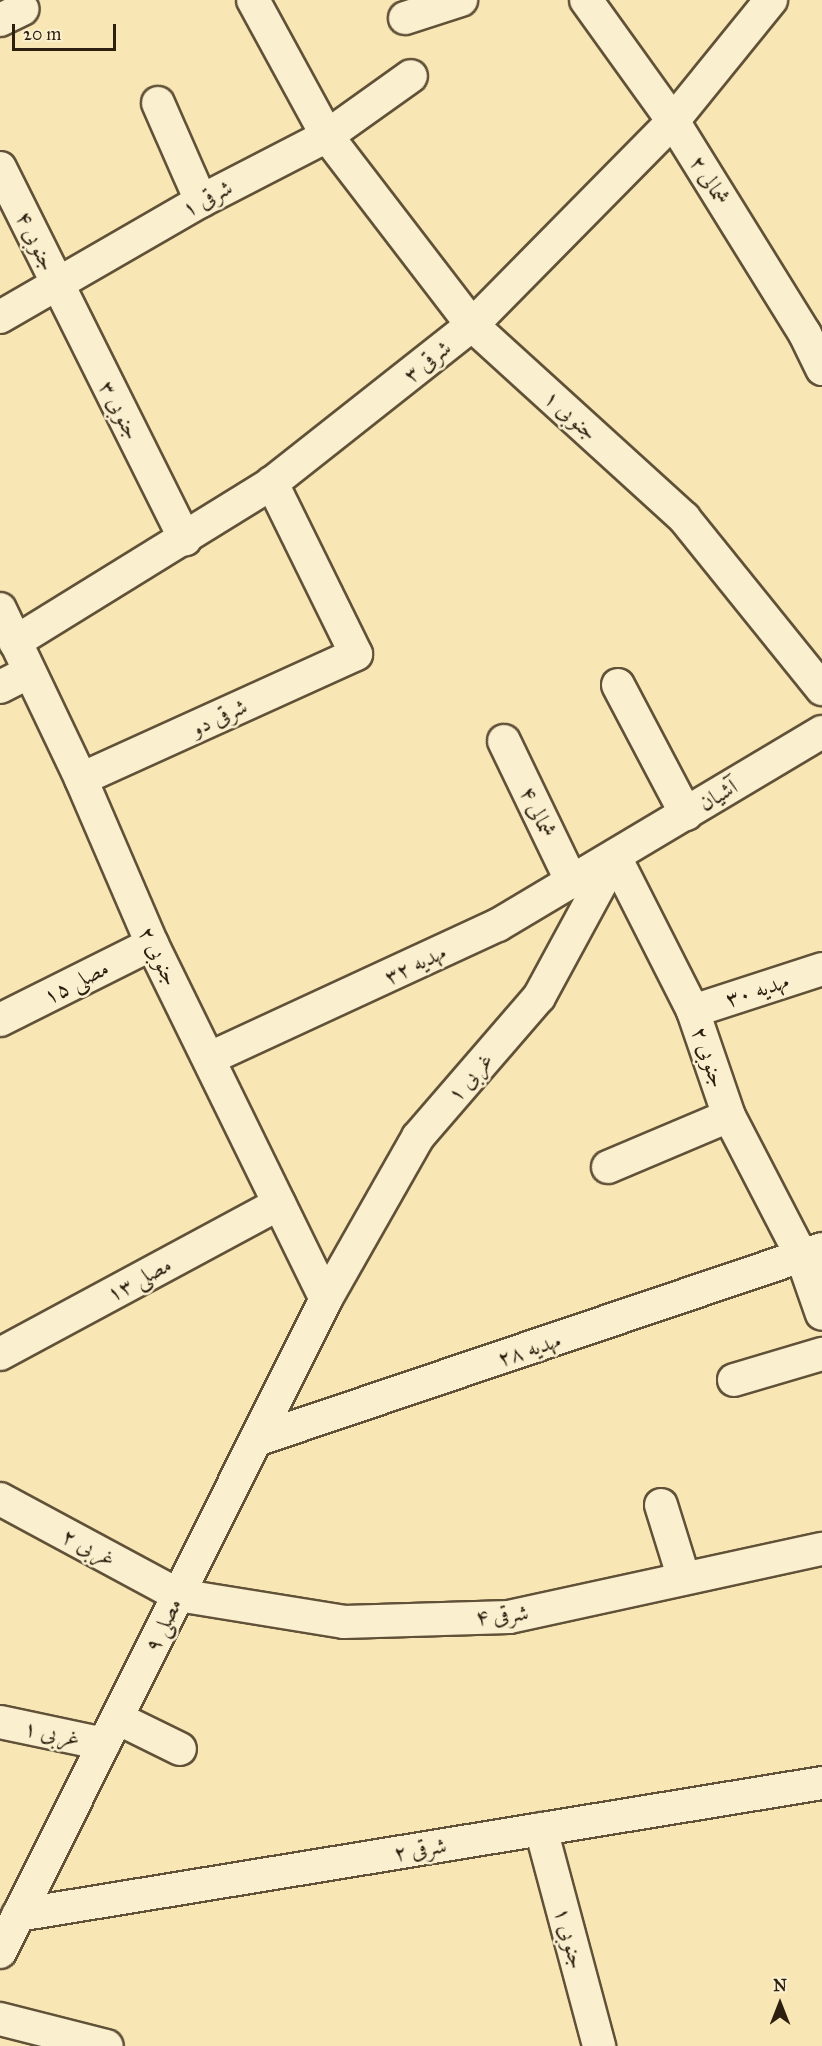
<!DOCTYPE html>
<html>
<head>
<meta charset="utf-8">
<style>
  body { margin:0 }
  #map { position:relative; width:822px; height:2046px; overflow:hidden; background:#f8e6b4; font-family:"IM FELL Great Primer",Amiri,serif }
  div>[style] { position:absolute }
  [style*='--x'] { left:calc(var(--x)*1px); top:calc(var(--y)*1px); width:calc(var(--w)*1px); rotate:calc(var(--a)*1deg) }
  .roads { filter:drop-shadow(2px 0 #605138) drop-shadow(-2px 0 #605138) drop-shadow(0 2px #605138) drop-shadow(0 -2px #605138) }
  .minor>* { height:32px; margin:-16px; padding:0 16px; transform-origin:16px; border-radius:16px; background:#faefce }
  span { translate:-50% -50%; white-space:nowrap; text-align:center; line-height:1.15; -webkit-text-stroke:5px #faefce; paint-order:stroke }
  .street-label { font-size:22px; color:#2d1f0f }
  .north { position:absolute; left:750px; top:1974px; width:60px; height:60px; -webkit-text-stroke:4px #faefce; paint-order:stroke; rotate:0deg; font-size:16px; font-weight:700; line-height:24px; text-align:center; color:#2d1f0f }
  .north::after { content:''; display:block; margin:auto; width:21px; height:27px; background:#2d1f0f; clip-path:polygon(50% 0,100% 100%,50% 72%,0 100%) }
  .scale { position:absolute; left:12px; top:24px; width:104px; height:27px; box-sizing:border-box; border:3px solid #2d1f0f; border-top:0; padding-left:8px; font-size:18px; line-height:21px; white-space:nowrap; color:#2d1f0f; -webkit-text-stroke:4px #faefce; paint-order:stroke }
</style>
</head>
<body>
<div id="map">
  <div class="roads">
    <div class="minor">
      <i style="--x:253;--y:0;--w:155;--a:61.4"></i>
      <i style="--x:327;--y:136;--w:238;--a:52.5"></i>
      <i style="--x:472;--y:325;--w:287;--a:42.3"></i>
      <i style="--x:684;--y:518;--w:220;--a:51.1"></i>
      <i style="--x:586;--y:0;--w:149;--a:54.3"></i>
      <i style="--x:673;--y:121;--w:251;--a:58.2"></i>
      <i style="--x:805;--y:334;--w:39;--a:64"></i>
      <i style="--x:405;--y:18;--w:59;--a:-17.8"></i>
      <i style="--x:0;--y:20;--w:25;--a:-26"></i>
      <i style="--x:158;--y:103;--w:107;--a:66.3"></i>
      <i style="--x:0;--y:168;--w:415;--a:63.5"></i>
      <i style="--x:0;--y:317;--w:232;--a:-30"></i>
      <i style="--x:201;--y:201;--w:142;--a:-27.3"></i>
      <i style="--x:327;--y:136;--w:103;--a:-35.5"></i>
      <i style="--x:0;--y:609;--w:188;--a:64.5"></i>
      <i style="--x:81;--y:779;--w:180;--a:66.7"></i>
      <i style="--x:152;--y:944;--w:395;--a:63.9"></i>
      <i style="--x:15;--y:642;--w:302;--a:-31.7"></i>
      <i style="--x:272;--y:483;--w:255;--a:-38.3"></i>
      <i style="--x:472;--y:325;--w:286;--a:-45.4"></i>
      <i style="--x:673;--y:121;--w:156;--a:-51"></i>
      <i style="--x:618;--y:685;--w:146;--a:62.2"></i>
      <i style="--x:0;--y:687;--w:33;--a:-27"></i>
      <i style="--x:504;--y:741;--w:157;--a:64.3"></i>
      <i style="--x:81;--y:779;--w:302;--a:-24.4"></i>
      <i style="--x:356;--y:654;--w:191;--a:-116.2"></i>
      <i style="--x:615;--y:857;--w:173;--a:63.1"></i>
      <i style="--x:693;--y:1011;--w:111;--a:71.1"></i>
      <i style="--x:729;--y:1116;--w:159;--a:62.6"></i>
      <i style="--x:802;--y:1257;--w:60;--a:70.7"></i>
      <i style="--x:693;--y:1011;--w:136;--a:-18"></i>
      <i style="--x:0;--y:1020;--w:170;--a:-26.6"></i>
      <i style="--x:210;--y:1058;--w:317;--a:-24.8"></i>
      <i style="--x:498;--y:925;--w:377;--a:-30.8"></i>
      <i style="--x:608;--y:1167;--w:131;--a:-22.9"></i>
      <i style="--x:0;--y:1354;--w:317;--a:-28.3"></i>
      <i style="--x:734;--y:1380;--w:92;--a:-16.5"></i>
      <i style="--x:256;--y:1440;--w:597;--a:-18.65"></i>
      <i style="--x:0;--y:1499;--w:202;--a:28.3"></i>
      <i style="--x:178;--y:1595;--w:168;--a:9.2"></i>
      <i style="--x:344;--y:1622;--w:165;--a:-1.7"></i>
      <i style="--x:509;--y:1617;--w:320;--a:-12.3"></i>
      <i style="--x:661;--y:1505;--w:77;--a:72.7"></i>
      <i style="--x:117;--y:1718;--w:70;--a:26.2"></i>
      <i style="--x:0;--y:1722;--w:106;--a:11.9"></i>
      <i style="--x:541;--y:1829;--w:225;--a:75"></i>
      <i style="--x:18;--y:1915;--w:815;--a:-9.32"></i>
      <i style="--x:0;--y:1952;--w:730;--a:-63.47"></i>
      <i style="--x:326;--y:1299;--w:186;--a:-60.4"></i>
      <i style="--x:418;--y:1137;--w:185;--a:-49.2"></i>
      <i style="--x:539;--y:997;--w:159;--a:-61.5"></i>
      <i style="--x:0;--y:2019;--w:110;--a:14.2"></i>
    </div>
  </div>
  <div class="street-label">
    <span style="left:710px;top:180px;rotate:58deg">شمالی ۲</span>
    <span style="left:207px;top:198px;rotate:-28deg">شرقی ۱</span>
    <span style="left:36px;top:241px;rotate:64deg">۴ جنوبی</span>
    <span style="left:427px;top:361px;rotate:-38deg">شرقی ۳</span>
    <span style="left:120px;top:410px;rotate:63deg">جنوبی ۳</span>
    <span style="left:571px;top:415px;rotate:42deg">جنوبی ۱</span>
    <span style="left:219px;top:717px;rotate:-25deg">شرقی دو</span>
    <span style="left:718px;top:795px;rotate:-31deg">آشیان</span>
    <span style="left:538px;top:812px;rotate:64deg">شمالی ۴</span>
    <span style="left:159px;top:956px;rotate:64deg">جنوبی ۲</span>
    <span style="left:415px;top:964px;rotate:-25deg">مهدیه ۳۲</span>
    <span style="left:76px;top:982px;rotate:-27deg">مصلی ۱۵</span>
    <span style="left:757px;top:990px;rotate:-18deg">مهدیه ۳۰</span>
    <span style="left:709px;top:1057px;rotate:71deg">۲ جنوبی</span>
    <span style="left:470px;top:1077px;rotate:-49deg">۱ غربی</span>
    <span style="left:139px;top:1279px;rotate:-28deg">مصلی ۱۳</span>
    <span style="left:529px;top:1349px;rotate:-18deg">مهدیه ۲۸</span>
    <span style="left:89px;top:1547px;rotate:28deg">۲ غربی</span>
    <span style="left:502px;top:1615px;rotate:-6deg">۴ شرقی</span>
    <span style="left:163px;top:1625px;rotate:-64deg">مصلی ۹</span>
    <span style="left:52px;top:1733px;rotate:12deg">۱ غربی</span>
    <span style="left:420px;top:1849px;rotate:-9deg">۲ شرقی</span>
    <span style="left:570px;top:1938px;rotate:75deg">۱ جنوبی</span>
  </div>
  <div class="north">N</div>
  <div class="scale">20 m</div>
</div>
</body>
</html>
